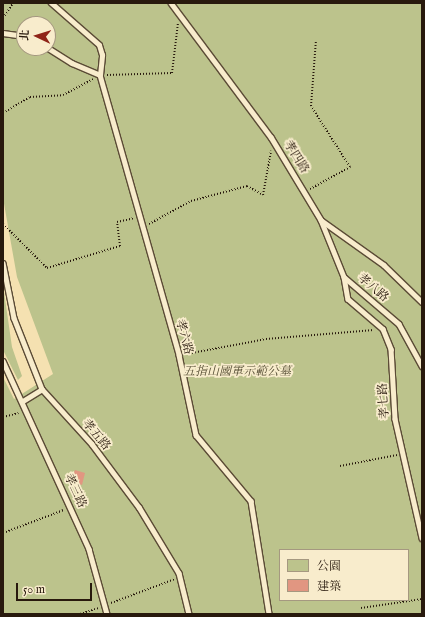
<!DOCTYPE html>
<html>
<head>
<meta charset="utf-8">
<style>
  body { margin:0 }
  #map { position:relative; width:425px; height:617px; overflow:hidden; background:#f5e1b1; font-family:"IM FELL English","Noto Serif TC",serif }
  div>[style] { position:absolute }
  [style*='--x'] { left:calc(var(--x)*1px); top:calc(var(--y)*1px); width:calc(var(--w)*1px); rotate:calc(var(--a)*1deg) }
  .green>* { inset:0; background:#bcc38c }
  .building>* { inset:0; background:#e19681 }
  .path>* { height:2px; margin-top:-1px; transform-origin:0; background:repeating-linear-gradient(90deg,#28190d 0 1px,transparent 0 3px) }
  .roads { filter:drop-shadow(1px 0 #5b4b36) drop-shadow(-1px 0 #5b4b36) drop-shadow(0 1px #5b4b36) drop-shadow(0 -1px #5b4b36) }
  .lane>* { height:4.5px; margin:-2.25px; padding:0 2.25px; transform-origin:2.25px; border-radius:2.25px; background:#f8eccc }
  span { translate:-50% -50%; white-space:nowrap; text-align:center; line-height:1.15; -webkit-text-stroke:3.5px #f8eccc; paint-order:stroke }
  .street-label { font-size:12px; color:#28190d }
  .park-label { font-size:12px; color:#544c33; font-style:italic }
  .frame { position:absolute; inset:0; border:4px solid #28190d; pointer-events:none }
  .legend { position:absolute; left:279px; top:549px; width:130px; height:52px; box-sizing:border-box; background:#f8eccc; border:1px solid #a59880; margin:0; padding:5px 7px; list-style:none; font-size:12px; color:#28190d }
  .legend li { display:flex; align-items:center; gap:8px; height:20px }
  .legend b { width:20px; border:1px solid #a59880 }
  .north { position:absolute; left:16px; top:16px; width:40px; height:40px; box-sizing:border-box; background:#f8eccc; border:1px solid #a59880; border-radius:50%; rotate:274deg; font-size:11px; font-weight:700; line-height:16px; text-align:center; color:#28190d }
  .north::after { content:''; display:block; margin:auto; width:14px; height:18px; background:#8f2418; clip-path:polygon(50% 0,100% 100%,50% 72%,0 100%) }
  .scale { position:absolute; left:16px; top:583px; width:76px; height:18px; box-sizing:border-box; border:2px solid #28190d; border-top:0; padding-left:5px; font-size:12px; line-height:14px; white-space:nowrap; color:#28190d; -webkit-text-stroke:3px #f8eccc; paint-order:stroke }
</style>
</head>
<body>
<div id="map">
  <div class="green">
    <i style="clip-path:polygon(evenodd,3px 3px,422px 3px,422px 614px,3px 614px,3px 377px,14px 399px,53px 374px,17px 277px,3px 198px,3px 3px,24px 24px,48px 24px,48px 48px,24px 48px,24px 24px,3px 3px,280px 550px,408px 550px,408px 600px,280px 600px,280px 550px)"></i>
    <i style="clip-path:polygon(3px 285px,12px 347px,22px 376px,18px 380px,3px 350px)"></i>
  </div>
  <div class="building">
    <i style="clip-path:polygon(75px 470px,85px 473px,82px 485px,71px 481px)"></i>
  </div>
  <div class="path">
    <i style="--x:3;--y:18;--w:18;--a:-56"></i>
    <i style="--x:107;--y:75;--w:65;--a:-1.8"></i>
    <i style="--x:172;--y:73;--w:50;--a:-83.2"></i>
    <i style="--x:3;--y:113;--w:31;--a:-31"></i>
    <i style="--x:30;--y:97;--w:33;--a:-3"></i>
    <i style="--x:63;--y:95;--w:34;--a:-28"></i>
    <i style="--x:310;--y:189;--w:46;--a:-28.8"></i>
    <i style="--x:350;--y:167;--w:72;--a:-122.6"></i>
    <i style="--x:311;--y:106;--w:66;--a:-85.7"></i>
    <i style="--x:3;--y:224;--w:62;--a:45"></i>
    <i style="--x:47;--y:268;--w:76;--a:-16.8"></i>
    <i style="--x:120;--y:246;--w:24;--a:-97"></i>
    <i style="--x:117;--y:222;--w:17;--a:-13"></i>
    <i style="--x:149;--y:224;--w:48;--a:-28.7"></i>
    <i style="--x:191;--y:201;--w:58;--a:-15"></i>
    <i style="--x:247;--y:186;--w:18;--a:29"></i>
    <i style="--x:263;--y:195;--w:45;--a:-79.7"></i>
    <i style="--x:186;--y:354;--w:81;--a:-10.6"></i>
    <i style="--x:266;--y:339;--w:108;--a:-4.8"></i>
    <i style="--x:3;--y:417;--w:16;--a:-14"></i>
    <i style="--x:340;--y:466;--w:58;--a:-10.9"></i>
    <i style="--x:3;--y:533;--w:65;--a:-20.7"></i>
    <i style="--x:111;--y:603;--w:68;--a:-20.6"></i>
    <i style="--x:361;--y:608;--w:62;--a:-8.4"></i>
    <i style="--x:80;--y:614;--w:19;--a:-18"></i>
  </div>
  <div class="roads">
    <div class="lane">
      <i style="--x:171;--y:3;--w:167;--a:53.3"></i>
      <i style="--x:271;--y:137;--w:97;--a:58.9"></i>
      <i style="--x:321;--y:220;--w:77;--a:35.5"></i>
      <i style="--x:384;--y:265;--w:53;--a:44.2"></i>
      <i style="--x:3;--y:33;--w:21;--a:8"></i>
      <i style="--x:48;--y:48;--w:28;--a:32"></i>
      <i style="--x:72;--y:63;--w:30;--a:23"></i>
      <i style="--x:100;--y:75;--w:20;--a:-84"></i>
      <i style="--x:102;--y:55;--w:10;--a:-107"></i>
      <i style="--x:99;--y:45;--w:64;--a:-138.8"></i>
      <i style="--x:100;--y:75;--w:291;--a:74.2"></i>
      <i style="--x:179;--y:355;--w:82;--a:78"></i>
      <i style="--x:196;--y:435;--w:86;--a:50.2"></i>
      <i style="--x:251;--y:501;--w:114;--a:80.9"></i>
      <i style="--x:321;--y:220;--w:61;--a:68"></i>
      <i style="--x:344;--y:277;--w:72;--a:40.5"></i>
      <i style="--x:399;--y:324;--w:48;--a:61.3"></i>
      <i style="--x:3;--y:263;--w:56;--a:78.7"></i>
      <i style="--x:14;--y:318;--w:76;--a:68.5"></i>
      <i style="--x:42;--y:389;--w:74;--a:47.7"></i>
      <i style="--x:92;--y:444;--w:79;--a:53.3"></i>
      <i style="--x:139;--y:507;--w:77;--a:58.8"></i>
      <i style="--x:179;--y:573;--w:42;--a:76.3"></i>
      <i style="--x:344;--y:277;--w:22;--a:80"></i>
      <i style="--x:348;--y:299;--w:46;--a:40.6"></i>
      <i style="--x:383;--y:329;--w:22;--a:68"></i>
      <i style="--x:391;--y:349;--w:70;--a:86.7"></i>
      <i style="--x:395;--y:419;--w:122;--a:77.2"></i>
      <i style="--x:3;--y:361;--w:207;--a:65.4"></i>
      <i style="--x:89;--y:549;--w:67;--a:74.5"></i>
      <i style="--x:23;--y:401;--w:22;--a:-32"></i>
    </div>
  </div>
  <div class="street-label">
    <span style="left:296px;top:157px;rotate:58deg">孝四路</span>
    <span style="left:373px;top:288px;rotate:40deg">孝八路</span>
    <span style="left:184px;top:337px;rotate:75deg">孝六路</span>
    <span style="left:384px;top:401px;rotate:-94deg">孝七路</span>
    <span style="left:96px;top:435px;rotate:50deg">孝五路</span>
    <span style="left:75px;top:491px;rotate:65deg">孝三路</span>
  </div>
  <div class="park-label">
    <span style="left:237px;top:372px">五指山國軍示範公墓</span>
  </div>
  <div class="frame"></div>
  <ul class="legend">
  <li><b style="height:11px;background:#bcc38c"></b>公園</li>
  <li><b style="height:11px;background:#e19681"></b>建築</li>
  </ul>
  <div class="north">北</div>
  <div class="scale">50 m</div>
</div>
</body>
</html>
